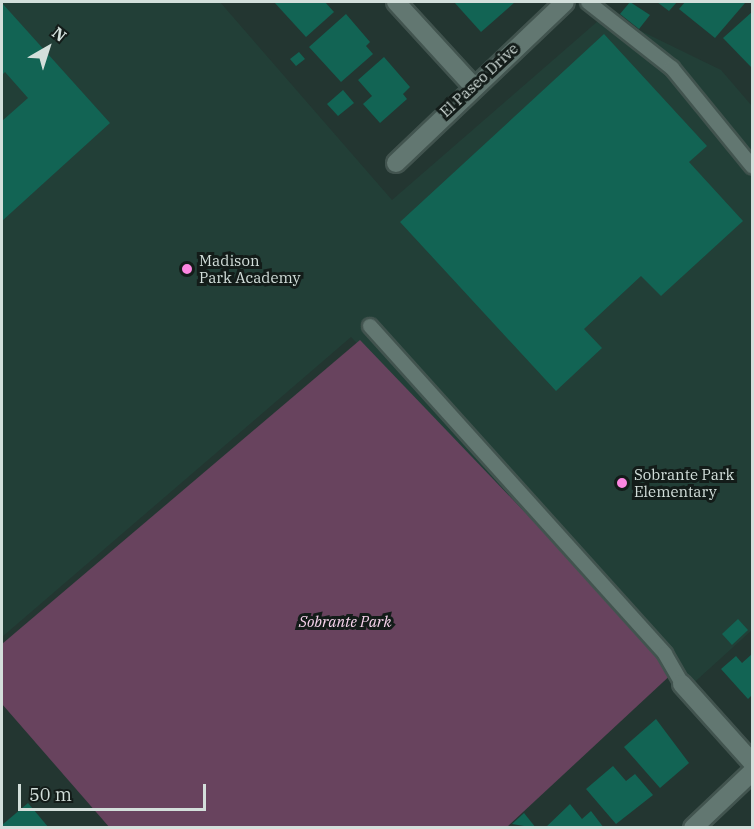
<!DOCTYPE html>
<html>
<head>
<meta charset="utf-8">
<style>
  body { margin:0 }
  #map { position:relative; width:754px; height:829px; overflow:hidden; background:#233631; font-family:"IBM Plex Serif",serif }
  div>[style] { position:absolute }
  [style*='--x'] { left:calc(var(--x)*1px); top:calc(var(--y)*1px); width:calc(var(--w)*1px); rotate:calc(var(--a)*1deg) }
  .built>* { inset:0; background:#223f37 }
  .green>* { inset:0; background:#68435e }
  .building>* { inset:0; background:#126454 }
  .roads { filter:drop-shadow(2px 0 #42544f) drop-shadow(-2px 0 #42544f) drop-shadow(0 2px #42544f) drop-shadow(0 -2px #42544f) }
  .service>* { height:14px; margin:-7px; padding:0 7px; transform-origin:7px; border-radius:7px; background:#627771 }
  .minor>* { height:18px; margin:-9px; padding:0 9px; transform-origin:9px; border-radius:9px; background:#627771 }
  .dots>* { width:16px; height:16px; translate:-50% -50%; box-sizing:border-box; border:3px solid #131c19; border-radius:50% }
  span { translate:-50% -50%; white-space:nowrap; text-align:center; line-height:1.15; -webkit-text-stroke:6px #131c19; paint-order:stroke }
  .street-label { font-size:15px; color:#d3dfdb }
  .poi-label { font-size:15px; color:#d3dfdb }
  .left { translate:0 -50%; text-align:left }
  .park-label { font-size:15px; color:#f8d4ed; font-style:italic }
  .frame { position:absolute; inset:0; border:3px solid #d3dfdb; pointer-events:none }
  .north { position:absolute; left:18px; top:18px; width:60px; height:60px; -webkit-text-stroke:4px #131c19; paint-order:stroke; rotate:39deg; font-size:16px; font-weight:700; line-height:24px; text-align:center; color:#d3dfdb }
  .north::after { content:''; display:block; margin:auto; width:21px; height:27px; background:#d3dfdb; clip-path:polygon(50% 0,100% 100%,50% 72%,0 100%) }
  .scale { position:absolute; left:18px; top:784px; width:188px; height:27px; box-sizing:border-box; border:3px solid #d3dfdb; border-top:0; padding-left:8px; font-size:18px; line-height:21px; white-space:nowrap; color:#d3dfdb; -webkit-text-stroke:4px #131c19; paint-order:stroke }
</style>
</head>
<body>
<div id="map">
  <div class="built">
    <i style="clip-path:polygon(2px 2px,220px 2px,392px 200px,606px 14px,721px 70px,752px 106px,752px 630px,687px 689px,351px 337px,2px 637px)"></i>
  </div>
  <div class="green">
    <i style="clip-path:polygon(360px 340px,676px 670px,507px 827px,110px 828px,2px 704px,2px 644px)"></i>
  </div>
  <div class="building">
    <i style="clip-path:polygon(274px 2px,325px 2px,334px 12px,306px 37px)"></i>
    <i style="clip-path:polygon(454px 2px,515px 2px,481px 32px)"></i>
    <i style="clip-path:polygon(630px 2px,650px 15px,639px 29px,620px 14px)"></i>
    <i style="clip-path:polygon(657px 2px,677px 2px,669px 11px)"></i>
    <i style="clip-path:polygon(685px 2px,743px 2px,745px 3px,715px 38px,679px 9px)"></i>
    <i style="clip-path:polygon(2px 3px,110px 123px,2px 221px,2px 121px,28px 98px,5px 72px,2px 75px)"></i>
    <i style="clip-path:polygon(752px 12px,752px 68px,723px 38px)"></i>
    <i style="clip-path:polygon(346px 14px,370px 42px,366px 46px,373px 54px,341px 82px,309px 47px)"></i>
    <i style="clip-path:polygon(604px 34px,707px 146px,689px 162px,743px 221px,661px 296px,641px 276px,584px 329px,602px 348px,556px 391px,400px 222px)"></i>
    <i style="clip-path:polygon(299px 52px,305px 59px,296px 66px,290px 59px)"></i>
    <i style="clip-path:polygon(384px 57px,410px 87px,403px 94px,407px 99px,380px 123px,363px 104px,372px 96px,358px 80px)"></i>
    <i style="clip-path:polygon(343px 90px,354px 103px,338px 116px,327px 104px)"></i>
    <i style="clip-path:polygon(738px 619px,748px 630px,732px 645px,722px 634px)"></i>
    <i style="clip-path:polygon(752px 654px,752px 695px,748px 699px,721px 669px,736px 656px,742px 663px)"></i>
    <i style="clip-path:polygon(656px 719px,689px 763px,660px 788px,624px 747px)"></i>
    <i style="clip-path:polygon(613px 766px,626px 781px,635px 774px,653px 795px,616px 824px,586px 789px)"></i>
    <i style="clip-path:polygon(28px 803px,49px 828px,2px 828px,2px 825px)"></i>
    <i style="clip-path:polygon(570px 804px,582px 819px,591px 811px,604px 828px,545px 828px)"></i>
    <i style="clip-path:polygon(524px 813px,536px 828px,512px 824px)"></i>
  </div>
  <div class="roads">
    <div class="service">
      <i style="--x:588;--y:2;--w:107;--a:38.2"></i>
      <i style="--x:672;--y:68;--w:127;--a:50.8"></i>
      <i style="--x:370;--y:326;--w:441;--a:48"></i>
      <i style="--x:665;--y:654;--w:34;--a:60"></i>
    </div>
    <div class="minor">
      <i style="--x:396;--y:2;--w:114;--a:47.5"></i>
      <i style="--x:396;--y:163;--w:233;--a:-43.6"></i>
      <i style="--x:682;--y:684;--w:105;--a:48.1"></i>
      <i style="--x:693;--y:828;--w:81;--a:-43.5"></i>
    </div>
  </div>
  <div class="dots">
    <i style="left:187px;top:269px;background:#fd86e1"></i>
    <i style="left:622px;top:483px;background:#fd86e1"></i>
  </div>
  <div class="street-label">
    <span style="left:479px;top:80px;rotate:-43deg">El Paseo Drive</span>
  </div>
  <div class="poi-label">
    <span class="left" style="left:199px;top:269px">Madison<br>Park Academy</span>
    <span class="left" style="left:634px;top:483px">Sobrante Park<br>Elementary</span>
  </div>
  <div class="park-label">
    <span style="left:345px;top:622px">Sobrante Park</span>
  </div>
  <div class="frame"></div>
  <div class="north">N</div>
  <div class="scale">50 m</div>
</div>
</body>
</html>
